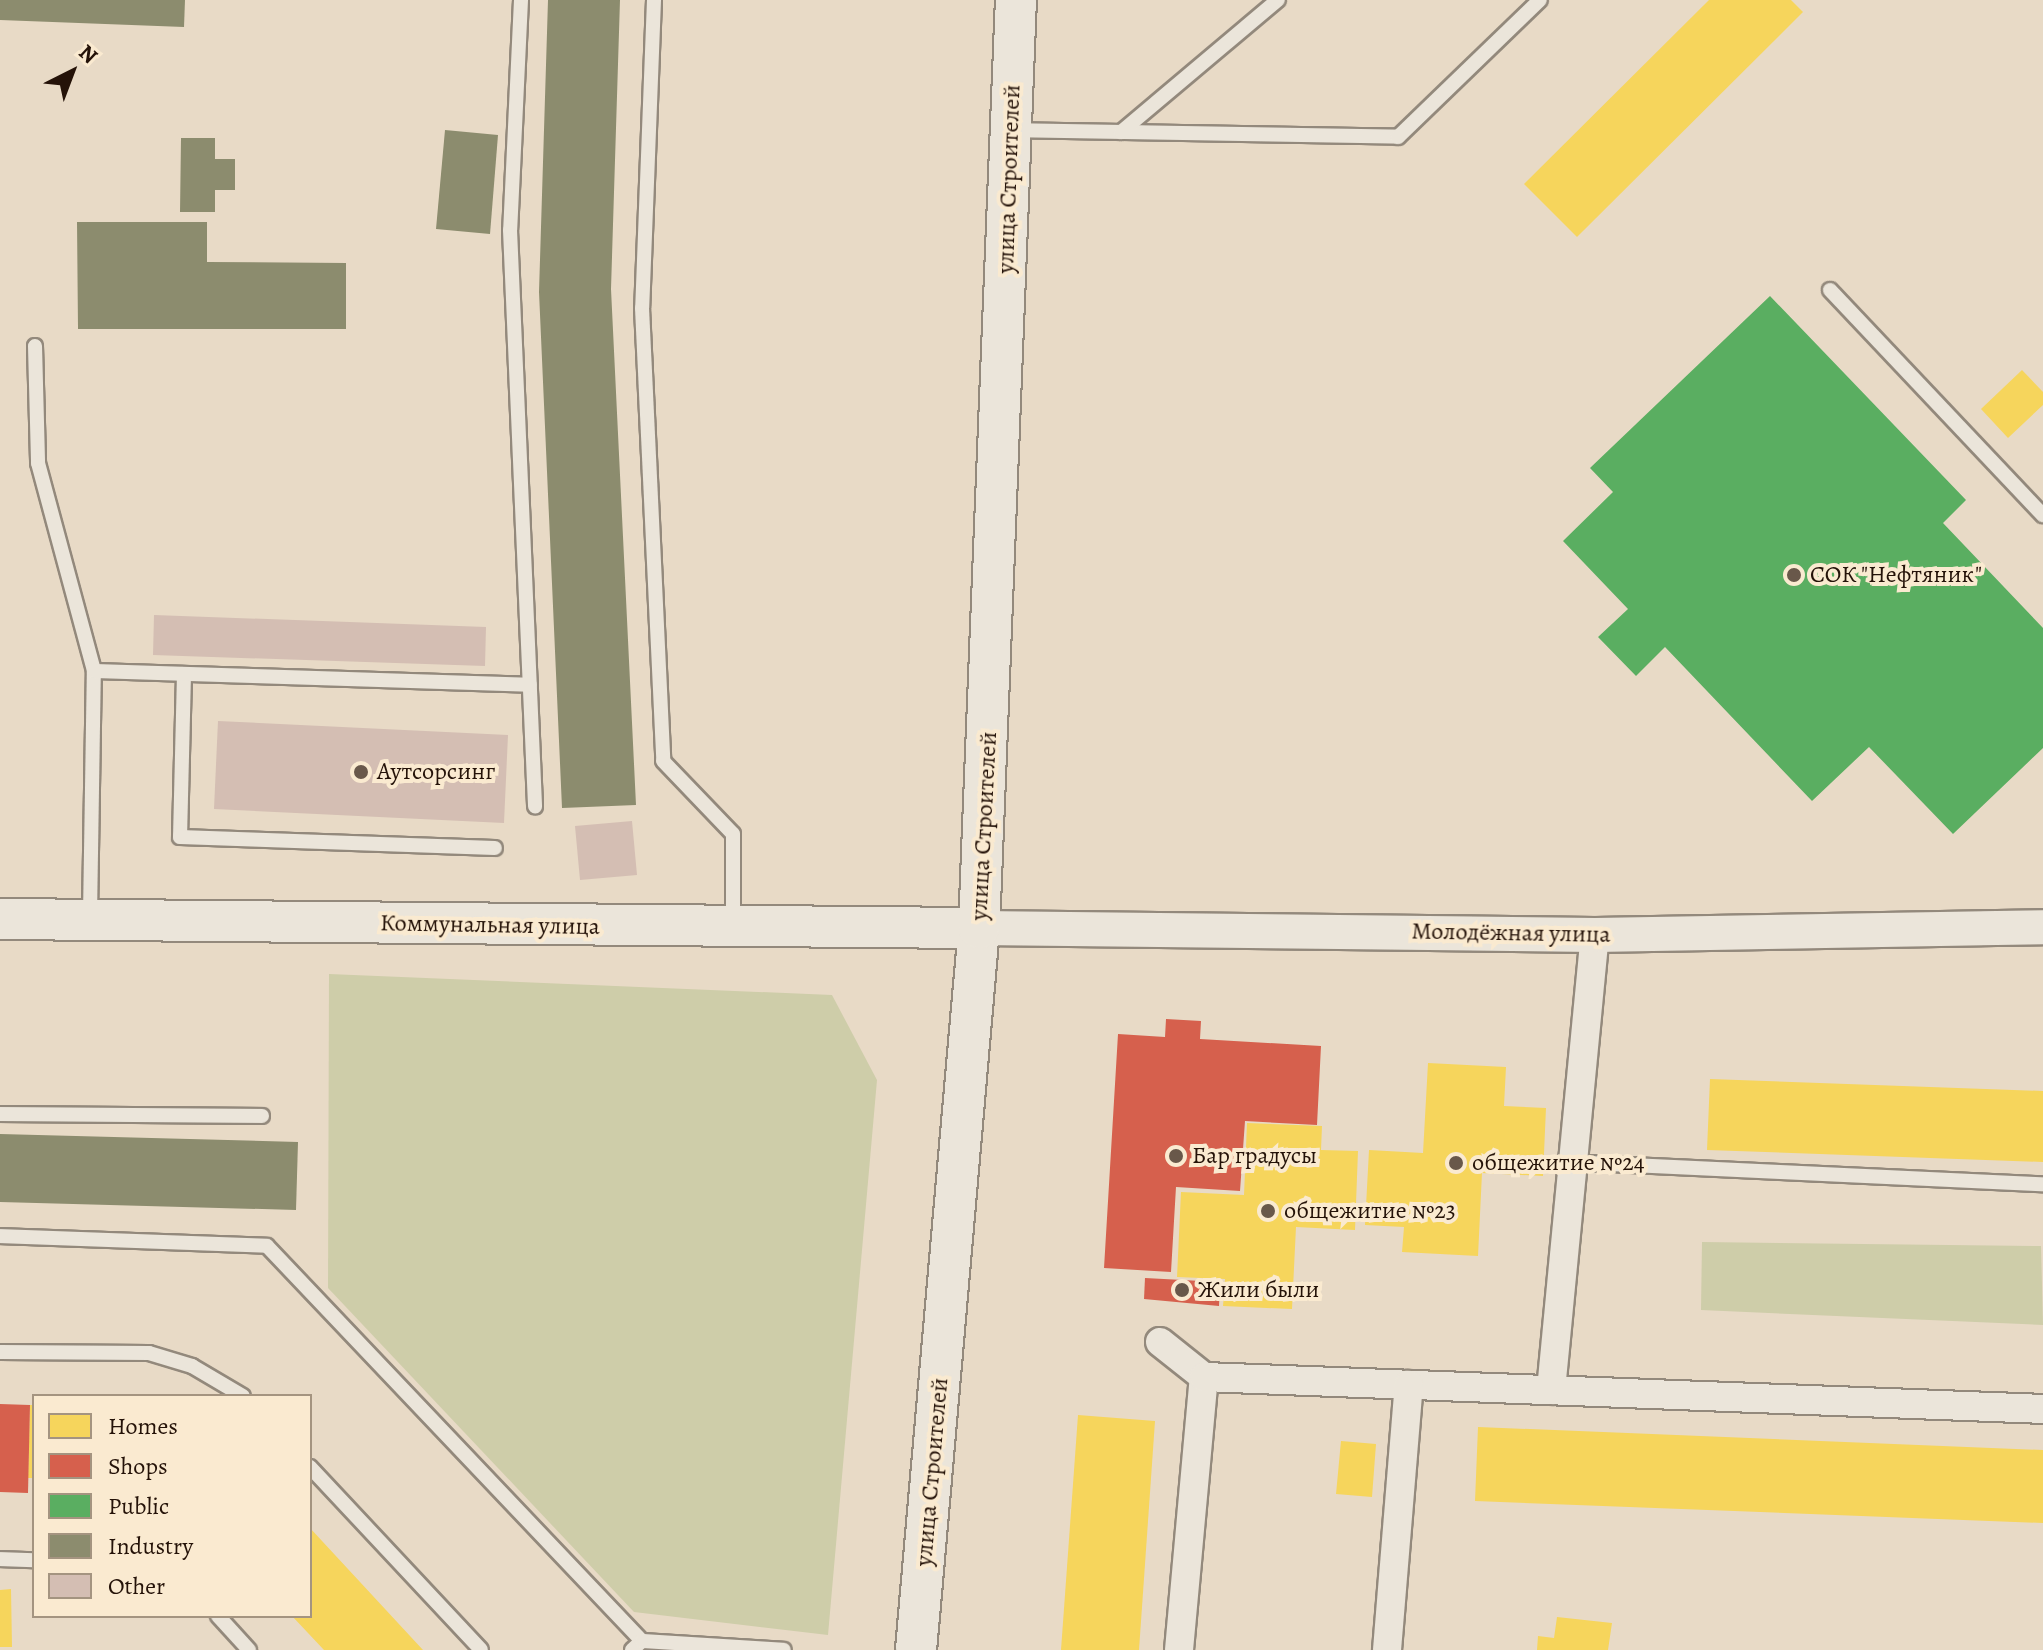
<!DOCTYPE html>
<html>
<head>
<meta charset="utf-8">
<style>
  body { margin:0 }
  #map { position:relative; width:2043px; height:1650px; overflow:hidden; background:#e8dac6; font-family:Alegreya,serif }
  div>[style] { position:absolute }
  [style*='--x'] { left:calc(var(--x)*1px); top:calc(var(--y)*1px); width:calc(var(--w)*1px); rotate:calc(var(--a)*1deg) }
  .green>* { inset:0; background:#cecda9 }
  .homes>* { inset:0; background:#f6d55c }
  .shops>* { inset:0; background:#d6604d }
  .public>* { inset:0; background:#5aae61 }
  .industry>* { inset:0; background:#8c8c6e }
  .building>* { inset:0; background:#d4beb3 }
  .roads { filter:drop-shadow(2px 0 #93897c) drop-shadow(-2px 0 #93897c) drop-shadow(0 2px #93897c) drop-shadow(0 -2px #93897c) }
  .service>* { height:14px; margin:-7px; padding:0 7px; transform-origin:7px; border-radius:7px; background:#ebe5da }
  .minor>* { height:28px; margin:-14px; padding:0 14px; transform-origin:14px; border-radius:14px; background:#ebe5da }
  .tertiary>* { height:34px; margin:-17px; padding:0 17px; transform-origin:17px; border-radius:17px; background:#ebe5da }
  .secondary>* { height:40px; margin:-20px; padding:0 20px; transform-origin:20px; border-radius:20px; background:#ebe5da }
  .dots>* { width:22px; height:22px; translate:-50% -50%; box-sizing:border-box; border:4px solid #faead0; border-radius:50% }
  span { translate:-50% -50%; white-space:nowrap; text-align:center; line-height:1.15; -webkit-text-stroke:8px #faead0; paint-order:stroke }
  .street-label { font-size:24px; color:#241208 }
  .poi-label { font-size:24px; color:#241208 }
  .left { translate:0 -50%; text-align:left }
  .legend { position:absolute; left:32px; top:1394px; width:280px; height:224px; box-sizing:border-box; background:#faead0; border:2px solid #a49480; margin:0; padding:10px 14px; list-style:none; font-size:24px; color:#241208 }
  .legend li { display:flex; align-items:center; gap:16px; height:40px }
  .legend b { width:40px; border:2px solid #a49480 }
  .north { position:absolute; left:32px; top:32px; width:80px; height:80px; -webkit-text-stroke:6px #faead0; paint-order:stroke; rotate:42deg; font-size:22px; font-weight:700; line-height:32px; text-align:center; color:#241208 }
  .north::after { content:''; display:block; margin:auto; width:28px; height:36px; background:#241208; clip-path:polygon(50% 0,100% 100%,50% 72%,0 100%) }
</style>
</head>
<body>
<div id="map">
  <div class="green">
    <i style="clip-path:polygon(329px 974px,832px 995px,877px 1080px,828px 1635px,634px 1612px,328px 1288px)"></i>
    <i style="clip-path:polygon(1702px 1242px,2041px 1246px,2043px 1325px,1701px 1310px)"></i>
  </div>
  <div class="homes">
    <i style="clip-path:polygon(1709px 0,1791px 0,1803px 12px,1577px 237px,1524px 184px)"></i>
    <i style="clip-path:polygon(2022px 370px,2043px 392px,2043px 405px,2008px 438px,1981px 409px)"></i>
    <i style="clip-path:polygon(1428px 1063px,1506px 1067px,1504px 1106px,1546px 1108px,1543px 1176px,1482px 1173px,1478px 1256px,1402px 1252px,1404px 1227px,1365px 1225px,1369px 1150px,1423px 1153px)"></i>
    <i style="clip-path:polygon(1710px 1079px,2043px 1091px,2043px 1162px,1707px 1150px)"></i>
    <i style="clip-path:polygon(1247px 1123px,1322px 1126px,1321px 1150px,1358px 1151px,1355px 1230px,1296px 1227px,1292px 1309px,1223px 1306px,1225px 1279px,1177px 1277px,1181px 1192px,1244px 1195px)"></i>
    <i style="clip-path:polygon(30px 1405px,34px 1405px,34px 1478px,28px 1478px)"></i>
    <i style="clip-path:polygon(1078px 1415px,1155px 1421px,1139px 1650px,1061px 1650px)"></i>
    <i style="clip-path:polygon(1478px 1427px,2043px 1450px,2043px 1523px,1475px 1501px)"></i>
    <i style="clip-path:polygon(1341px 1441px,1376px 1444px,1372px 1497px,1336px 1494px)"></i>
    <i style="clip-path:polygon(310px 1528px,423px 1650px,324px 1650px,292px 1616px,310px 1616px)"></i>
    <i style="clip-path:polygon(11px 1589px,12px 1647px,0 1647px,0 1590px)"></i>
    <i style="clip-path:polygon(1557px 1617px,1612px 1623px,1608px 1650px,1537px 1650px,1538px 1636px,1554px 1638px)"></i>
  </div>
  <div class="shops">
    <i style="clip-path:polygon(1166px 1019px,1201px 1021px,1200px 1039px,1321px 1046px,1317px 1125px,1245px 1121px,1240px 1191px,1176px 1187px,1171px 1272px,1104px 1268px,1118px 1034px,1165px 1037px)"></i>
    <i style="clip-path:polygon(1145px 1278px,1220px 1282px,1219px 1306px,1144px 1299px)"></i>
    <i style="clip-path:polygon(0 1404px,30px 1405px,28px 1493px,0 1492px)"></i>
  </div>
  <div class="public">
    <i style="clip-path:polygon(1770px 296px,1966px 500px,1943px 523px,2043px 628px,2043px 748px,1953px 834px,1869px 747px,1812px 801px,1665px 647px,1636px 676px,1598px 637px,1628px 609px,1563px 541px,1613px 492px,1590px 468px)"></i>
  </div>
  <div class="industry">
    <i style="clip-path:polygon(0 0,185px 0,184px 27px,0 20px)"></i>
    <i style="clip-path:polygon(548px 0,620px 0,611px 289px,636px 805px,562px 808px,539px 292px)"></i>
    <i style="clip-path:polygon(445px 130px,498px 135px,490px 234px,436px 229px)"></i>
    <i style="clip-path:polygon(181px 138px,215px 138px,215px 159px,235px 159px,235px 190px,215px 190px,215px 212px,180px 212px)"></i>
    <i style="clip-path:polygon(77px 222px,207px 222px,207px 262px,346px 263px,346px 329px,78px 329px)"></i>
    <i style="clip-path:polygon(0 1134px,298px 1142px,296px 1210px,0 1202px)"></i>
  </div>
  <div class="building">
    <i style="clip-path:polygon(154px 615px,486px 627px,485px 666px,153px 655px)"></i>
    <i style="clip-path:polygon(218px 721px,508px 735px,504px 823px,214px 809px)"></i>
    <i style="clip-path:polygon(632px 821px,637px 875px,580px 880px,575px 826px)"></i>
  </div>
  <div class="roads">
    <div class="service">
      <i style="--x:521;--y:0;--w:230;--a:92.7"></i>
      <i style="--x:510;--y:230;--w:577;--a:87.51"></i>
      <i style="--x:654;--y:0;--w:308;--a:92.2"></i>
      <i style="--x:642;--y:308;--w:453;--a:87.3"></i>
      <i style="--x:663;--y:761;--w:101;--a:46.2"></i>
      <i style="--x:733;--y:834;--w:90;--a:90"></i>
      <i style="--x:1012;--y:130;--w:386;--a:1"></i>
      <i style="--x:1398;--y:137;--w:197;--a:-44"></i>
      <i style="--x:1121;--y:132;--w:205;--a:-40.1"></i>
      <i style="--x:1830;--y:290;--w:310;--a:46.6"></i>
      <i style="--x:35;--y:346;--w:117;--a:88.5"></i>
      <i style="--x:38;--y:463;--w:215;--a:74.9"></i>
      <i style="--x:184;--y:674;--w:163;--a:91.4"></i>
      <i style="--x:180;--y:837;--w:315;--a:2"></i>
      <i style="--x:90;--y:916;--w:245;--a:-89.1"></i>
      <i style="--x:94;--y:671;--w:436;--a:1.8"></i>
      <i style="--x:0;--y:1114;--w:262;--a:0.4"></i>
      <i style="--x:1569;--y:1162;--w:475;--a:2.7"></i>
      <i style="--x:0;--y:1236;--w:267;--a:2.1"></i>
      <i style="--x:267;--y:1246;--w:545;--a:46.49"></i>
      <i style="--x:0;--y:1352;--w:149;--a:0.4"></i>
      <i style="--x:149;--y:1353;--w:45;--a:16.8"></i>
      <i style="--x:192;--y:1366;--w:59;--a:30.5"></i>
      <i style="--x:310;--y:1467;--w:250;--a:46.9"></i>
      <i style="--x:0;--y:1559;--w:34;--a:2"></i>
      <i style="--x:218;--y:1616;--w:46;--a:47.6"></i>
      <i style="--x:632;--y:1650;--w:13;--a:-42"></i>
      <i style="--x:642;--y:1641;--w:142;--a:3.6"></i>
    </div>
    <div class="minor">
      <i style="--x:1160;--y:1342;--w:56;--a:38.5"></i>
      <i style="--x:1551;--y:1390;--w:457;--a:-84.5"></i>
      <i style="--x:1179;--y:1650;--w:274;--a:-84.8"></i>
      <i style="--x:1204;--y:1377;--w:840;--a:2.18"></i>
      <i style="--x:1387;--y:1650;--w:266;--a:-85.3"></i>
    </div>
    <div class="tertiary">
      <i style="--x:979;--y:928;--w:616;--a:0.65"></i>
      <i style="--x:1595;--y:935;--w:448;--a:-1"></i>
    </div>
    <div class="secondary">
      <i style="--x:0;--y:919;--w:979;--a:0.53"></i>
      <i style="--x:916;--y:1650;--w:725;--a:-85.01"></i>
      <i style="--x:979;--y:928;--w:929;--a:-87.72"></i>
    </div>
  </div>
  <div class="dots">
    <i style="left:1794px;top:575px;background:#69584a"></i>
    <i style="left:361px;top:772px;background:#69584a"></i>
    <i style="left:1176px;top:1156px;background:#69584a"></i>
    <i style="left:1456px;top:1163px;background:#69584a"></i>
    <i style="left:1268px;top:1211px;background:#69584a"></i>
    <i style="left:1182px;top:1290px;background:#69584a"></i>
  </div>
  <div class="street-label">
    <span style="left:1009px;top:179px;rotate:-88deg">улица Строителей</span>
    <span style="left:984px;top:826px;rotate:-87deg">улица Строителей</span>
    <span style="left:490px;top:925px;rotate:1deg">Коммунальная улица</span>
    <span style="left:1511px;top:933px;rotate:1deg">Молодёжная улица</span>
    <span style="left:932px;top:1472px;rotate:-85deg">улица Строителей</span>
  </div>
  <div class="poi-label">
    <span class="left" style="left:1810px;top:575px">СОК "Нефтяник"</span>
    <span class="left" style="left:377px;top:772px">Аутсорсинг</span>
    <span class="left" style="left:1192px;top:1156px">Бар градусы</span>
    <span class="left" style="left:1472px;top:1163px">общежитие №24</span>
    <span class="left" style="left:1284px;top:1211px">общежитие №23</span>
    <span class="left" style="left:1198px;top:1290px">Жили были</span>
  </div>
  <ul class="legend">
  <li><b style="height:22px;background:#f6d55c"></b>Homes</li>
  <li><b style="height:22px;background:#d6604d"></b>Shops</li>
  <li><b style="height:22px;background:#5aae61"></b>Public</li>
  <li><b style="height:22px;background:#8c8c6e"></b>Industry</li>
  <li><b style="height:22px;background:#d4beb3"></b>Other</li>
  </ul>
  <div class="north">N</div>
</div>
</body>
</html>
